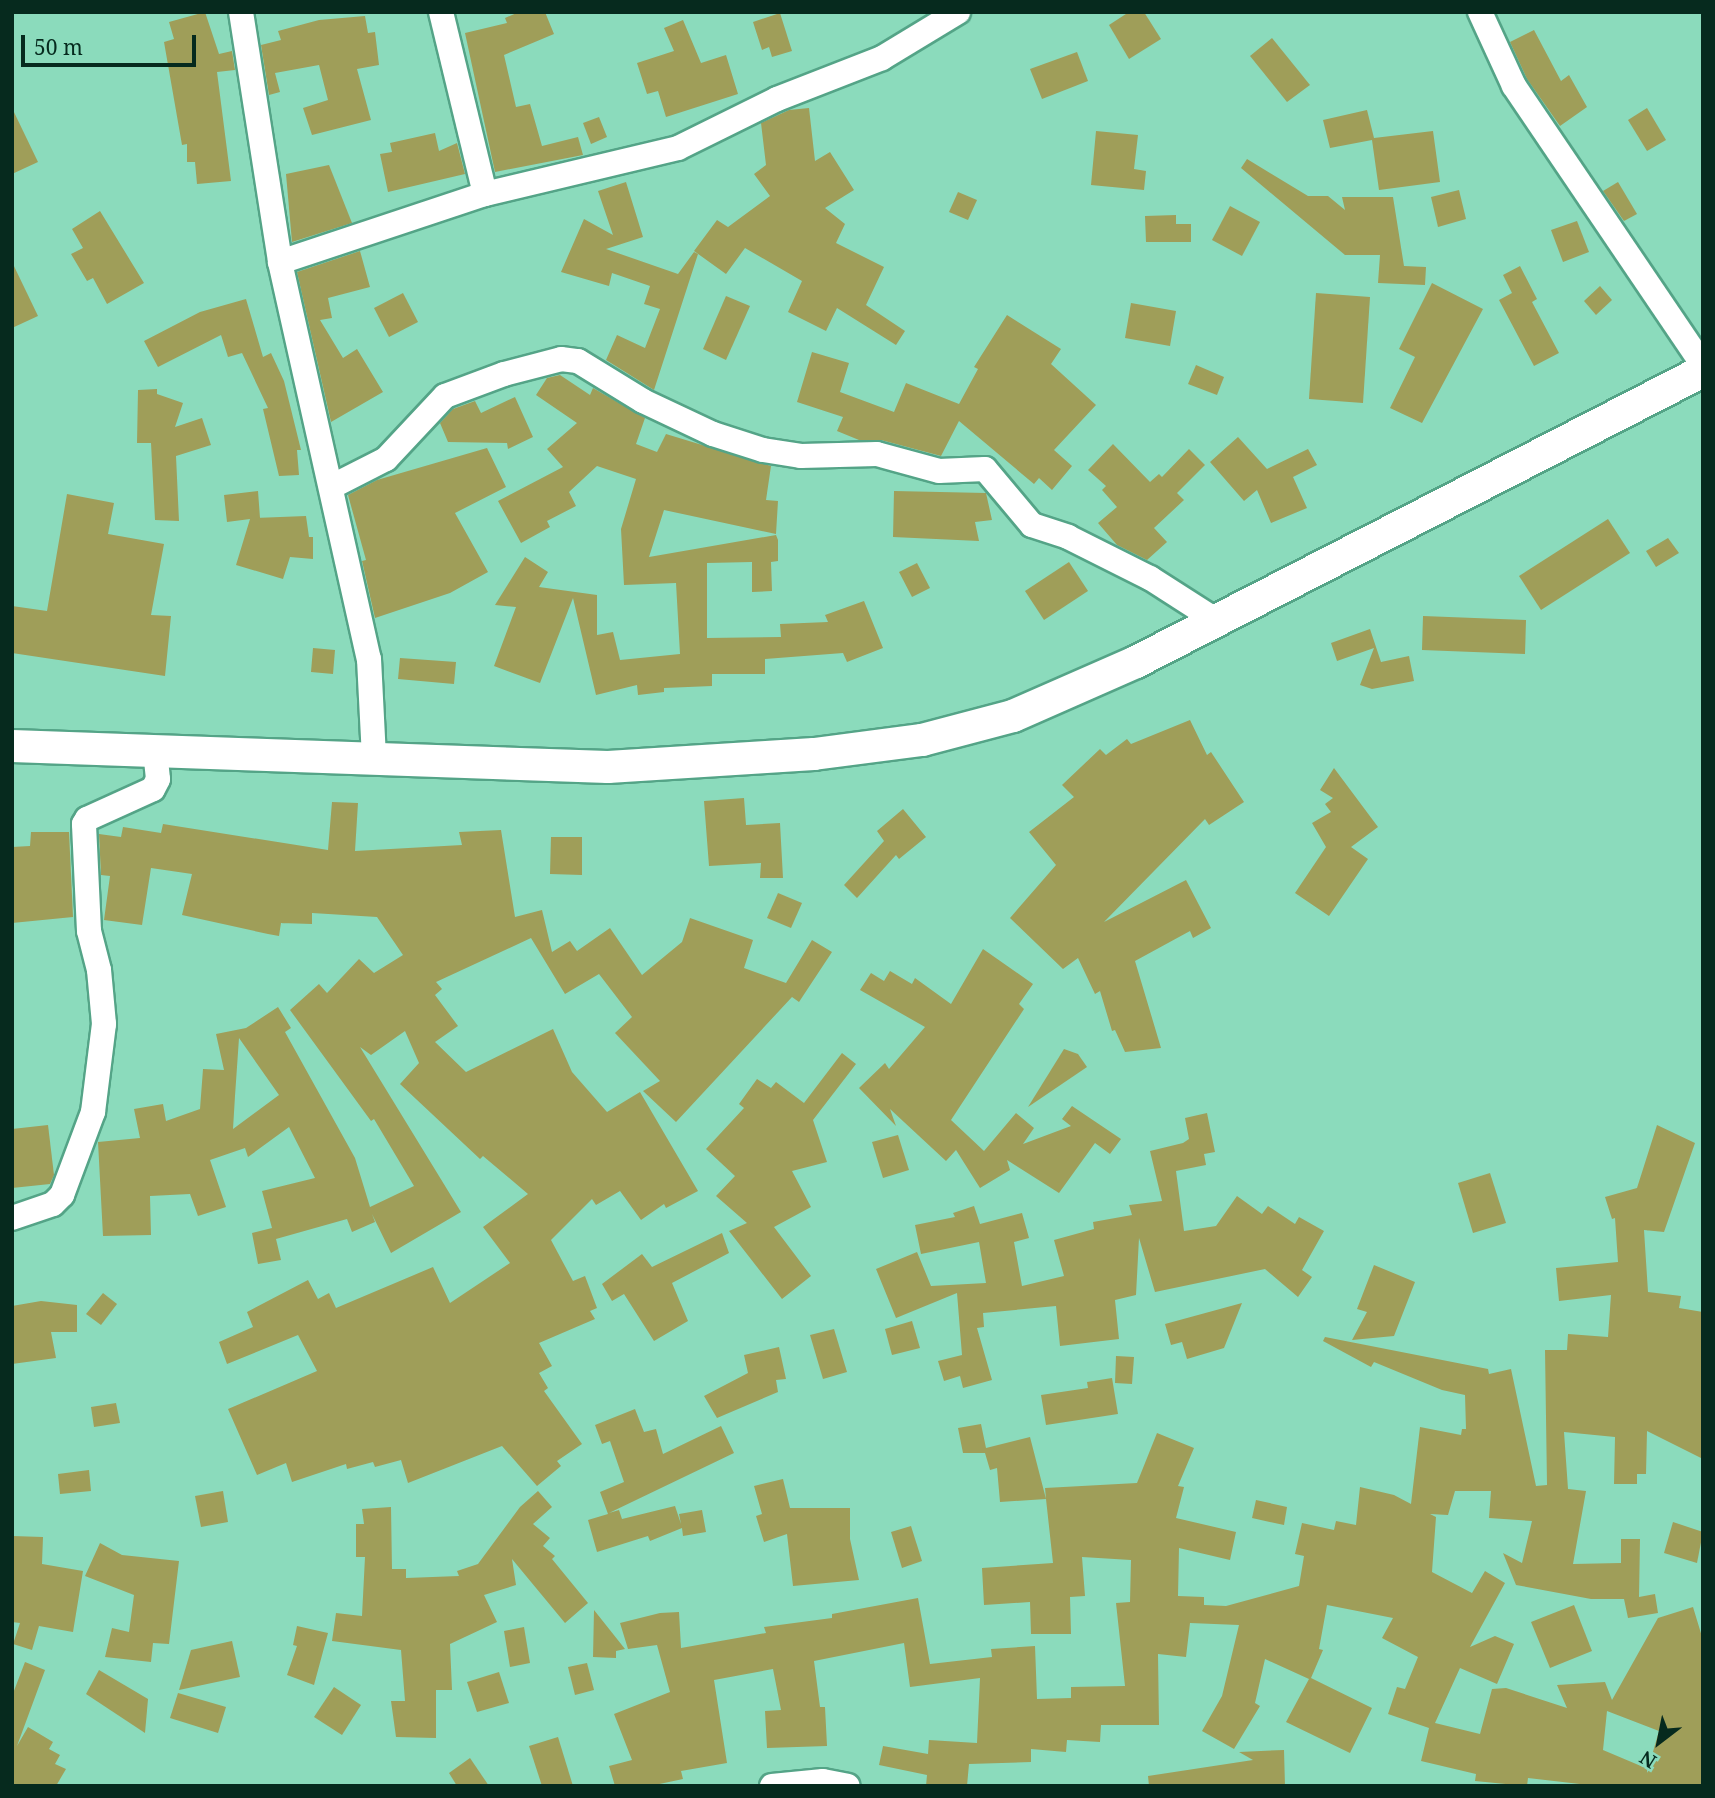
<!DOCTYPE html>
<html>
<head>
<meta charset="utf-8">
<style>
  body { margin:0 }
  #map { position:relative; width:1715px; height:1798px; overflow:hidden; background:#8bdbbc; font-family:"Noto Serif",serif }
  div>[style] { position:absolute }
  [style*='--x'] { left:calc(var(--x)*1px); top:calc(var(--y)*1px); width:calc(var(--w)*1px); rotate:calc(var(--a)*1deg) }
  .building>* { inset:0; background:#9f9e59 }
  .roads { filter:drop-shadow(2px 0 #54a487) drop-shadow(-2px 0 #54a487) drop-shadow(0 2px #54a487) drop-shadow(0 -2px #54a487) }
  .minor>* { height:24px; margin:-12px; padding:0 12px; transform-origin:12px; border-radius:12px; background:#fff }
  .major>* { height:32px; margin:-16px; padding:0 16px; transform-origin:16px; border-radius:16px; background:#fff }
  span { translate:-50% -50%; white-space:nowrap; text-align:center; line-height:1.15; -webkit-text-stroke:6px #8bdbbc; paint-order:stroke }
  .frame { position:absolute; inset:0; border:14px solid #062a1e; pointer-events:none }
  .north { position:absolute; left:1624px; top:1707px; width:70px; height:70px; -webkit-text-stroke:5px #8bdbbc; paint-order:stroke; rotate:212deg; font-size:19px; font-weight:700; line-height:28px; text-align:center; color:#062a1e }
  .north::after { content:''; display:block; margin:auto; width:24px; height:32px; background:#062a1e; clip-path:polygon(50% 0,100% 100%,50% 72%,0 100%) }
  .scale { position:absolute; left:21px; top:35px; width:175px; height:32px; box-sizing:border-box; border:4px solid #062a1e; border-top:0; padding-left:9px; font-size:21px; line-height:24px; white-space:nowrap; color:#062a1e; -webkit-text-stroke:5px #8bdbbc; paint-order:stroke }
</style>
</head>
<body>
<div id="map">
  <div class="building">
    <i style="clip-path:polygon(205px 12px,219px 54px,232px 51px,235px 70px,217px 72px,231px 181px,197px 184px,195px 162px,187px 162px,187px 144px,182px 145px,164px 42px,174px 39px,169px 22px)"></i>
    <i style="clip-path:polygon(519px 12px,545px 12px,554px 34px,504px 55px,516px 107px,530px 104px,542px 146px,578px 137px,583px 155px,495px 172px,465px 33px,507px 23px,505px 18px)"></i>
    <i style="clip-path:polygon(1129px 12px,1144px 12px,1161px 39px,1129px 59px,1109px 25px)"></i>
    <i style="clip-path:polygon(780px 13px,792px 51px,772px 57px,769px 47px,762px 50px,753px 22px)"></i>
    <i style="clip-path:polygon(365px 16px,368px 33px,375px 32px,379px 65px,357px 69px,371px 120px,312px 135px,303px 108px,328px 100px,319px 65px,275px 73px,280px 92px,269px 95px,261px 45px,281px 40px,278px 31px,319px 20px)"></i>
    <i style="clip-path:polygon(683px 20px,701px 63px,726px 55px,738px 94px,666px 117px,658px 91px,647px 94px,637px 63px,674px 51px,664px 28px)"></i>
    <i style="clip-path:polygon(1534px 30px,1561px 81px,1569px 75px,1587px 107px,1560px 126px,1527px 79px,1510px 42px)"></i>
    <i style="clip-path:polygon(1272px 38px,1310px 85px,1287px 102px,1250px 56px)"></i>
    <i style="clip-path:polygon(1077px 52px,1088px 81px,1042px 99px,1030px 69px)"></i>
    <i style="clip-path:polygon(12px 108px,38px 162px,12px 174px)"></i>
    <i style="clip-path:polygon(809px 108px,815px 161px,830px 152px,854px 190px,825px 208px,845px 224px,836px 243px,884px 267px,866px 305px,905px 331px,896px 345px,837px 308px,826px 331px,788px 312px,802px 281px,745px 248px,726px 274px,694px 251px,717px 220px,728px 227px,770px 196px,754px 174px,766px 165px,761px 123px,789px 110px)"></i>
    <i style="clip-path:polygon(1647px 108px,1666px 140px,1647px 151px,1628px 120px)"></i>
    <i style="clip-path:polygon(1367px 110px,1374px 138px,1433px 131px,1440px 182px,1379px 190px,1372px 140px,1330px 148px,1323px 120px)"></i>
    <i style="clip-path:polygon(599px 117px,607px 137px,591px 144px,583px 123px)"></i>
    <i style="clip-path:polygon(1096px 131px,1138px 135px,1134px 169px,1146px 171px,1144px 190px,1091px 185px)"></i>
    <i style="clip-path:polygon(435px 133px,439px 151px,457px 143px,465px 174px,388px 192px,380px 154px,392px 152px,390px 143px)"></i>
    <i style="clip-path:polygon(1247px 159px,1308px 196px,1328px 196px,1345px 210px,1342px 197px,1393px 197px,1404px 266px,1426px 267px,1425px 285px,1378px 283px,1380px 255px,1345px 255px,1241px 168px)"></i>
    <i style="clip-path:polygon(329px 165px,352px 223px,292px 242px,286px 174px)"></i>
    <i style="clip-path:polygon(626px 182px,643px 237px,606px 249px,678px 274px,694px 252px,698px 254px,654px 390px,606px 360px,617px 335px,645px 348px,660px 309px,644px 304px,650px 286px,612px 273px,609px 286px,561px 272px,584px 219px,613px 235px,598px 191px)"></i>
    <i style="clip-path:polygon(1618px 182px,1637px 214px,1624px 221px,1603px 191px)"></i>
    <i style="clip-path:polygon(1459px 190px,1466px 219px,1438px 227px,1431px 197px)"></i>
    <i style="clip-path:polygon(958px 192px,977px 200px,968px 220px,949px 212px)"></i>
    <i style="clip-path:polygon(1230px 206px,1260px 222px,1242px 256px,1212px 240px)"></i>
    <i style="clip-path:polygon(100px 211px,144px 283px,107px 304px,93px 278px,87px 281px,71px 254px,83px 248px,72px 229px)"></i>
    <i style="clip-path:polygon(1176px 215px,1176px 224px,1191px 224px,1191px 242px,1146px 242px,1145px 216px)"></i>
    <i style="clip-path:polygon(1577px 221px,1589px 252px,1563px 262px,1551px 230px)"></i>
    <i style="clip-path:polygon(360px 251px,370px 287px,328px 298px,332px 318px,320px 320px,343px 358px,357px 349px,383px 392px,331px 422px,297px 272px)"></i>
    <i style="clip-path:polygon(12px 262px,38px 316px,12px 328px)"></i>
    <i style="clip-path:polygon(1520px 266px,1537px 299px,1532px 302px,1559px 353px,1534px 366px,1499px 300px,1512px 293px,1503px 275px)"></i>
    <i style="clip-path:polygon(1432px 283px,1483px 309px,1422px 423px,1390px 408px,1415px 357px,1399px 349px)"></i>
    <i style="clip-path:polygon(1600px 286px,1612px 300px,1596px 315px,1584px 301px)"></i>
    <i style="clip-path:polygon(403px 293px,418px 322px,389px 337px,374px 308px)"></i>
    <i style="clip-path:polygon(1316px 293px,1370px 297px,1363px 403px,1309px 399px)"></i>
    <i style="clip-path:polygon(726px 296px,750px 306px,726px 360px,703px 349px)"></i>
    <i style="clip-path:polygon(246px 299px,263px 357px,271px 353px,284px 381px,301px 450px,297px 450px,299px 475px,279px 476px,263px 409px,268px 408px,242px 353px,228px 357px,221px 335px,158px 367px,144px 341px,200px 312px)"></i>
    <i style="clip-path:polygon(1131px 303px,1176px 311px,1170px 346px,1125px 338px)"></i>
    <i style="clip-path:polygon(1007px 315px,1061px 349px,1051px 364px,1096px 405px,1054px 450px,1072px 466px,1052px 490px,1039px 478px,1034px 484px,959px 421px,941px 456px,881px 440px,859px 440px,837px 431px,843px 417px,797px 402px,812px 352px,849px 363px,840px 392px,894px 412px,906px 383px,959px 404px,978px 369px,974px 367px)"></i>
    <i style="clip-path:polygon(1196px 365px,1224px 377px,1217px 395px,1188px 384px)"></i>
    <i style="clip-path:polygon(560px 375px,590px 395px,593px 388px,645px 418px,636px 444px,657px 452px,666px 434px,771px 466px,766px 500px,778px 501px,776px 534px,664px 510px,649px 557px,776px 535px,778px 540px,778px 561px,771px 562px,772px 591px,752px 592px,752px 562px,707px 563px,707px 638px,781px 637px,780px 624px,828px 622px,825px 615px,864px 601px,883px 648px,847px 662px,843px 653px,765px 659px,765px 674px,712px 674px,712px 686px,664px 688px,664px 692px,638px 695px,637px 685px,596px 695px,573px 598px,540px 683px,494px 666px,516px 607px,495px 605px,525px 557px,548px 572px,539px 587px,597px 595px,597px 635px,613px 632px,620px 660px,680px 654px,676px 583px,624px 585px,621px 529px,636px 479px,597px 466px,569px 492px,576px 506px,547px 521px,550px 527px,521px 543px,498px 501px,563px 467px,547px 449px,577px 423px,536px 395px,547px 378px)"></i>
    <i style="clip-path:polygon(157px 389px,157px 394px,183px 403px,175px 427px,202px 418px,211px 445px,176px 456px,179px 521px,155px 520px,151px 443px,137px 443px,138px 390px)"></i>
    <i style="clip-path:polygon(515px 397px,533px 437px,508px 449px,507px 443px,448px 442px,440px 423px,453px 409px,475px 401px,481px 413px)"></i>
    <i style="clip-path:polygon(1238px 437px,1267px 469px,1308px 449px,1317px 465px,1293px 477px,1307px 508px,1271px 523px,1257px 490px,1244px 501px,1210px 462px)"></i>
    <i style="clip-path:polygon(1113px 444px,1150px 482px,1159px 474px,1162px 477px,1189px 449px,1205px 465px,1177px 493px,1184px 500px,1154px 528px,1167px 542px,1147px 560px,1117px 545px,1098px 523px,1117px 507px,1102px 490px,1106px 486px,1088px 470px)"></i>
    <i style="clip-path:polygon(487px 448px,506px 487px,455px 513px,488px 572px,450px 593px,375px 618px,362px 561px,366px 560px,348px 495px,377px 480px)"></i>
    <i style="clip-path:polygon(258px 491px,260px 518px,255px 518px,306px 516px,309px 537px,313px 537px,313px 559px,290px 557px,283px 579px,236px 565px,250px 519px,227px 522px,224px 495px)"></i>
    <i style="clip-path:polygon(894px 491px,986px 493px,992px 520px,975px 522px,979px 541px,893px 537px)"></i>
    <i style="clip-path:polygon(67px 494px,114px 503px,108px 534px,164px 544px,151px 615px,171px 616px,165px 676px,12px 653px,12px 606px,47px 611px)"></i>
    <i style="clip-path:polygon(1608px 519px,1630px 553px,1541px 610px,1519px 576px)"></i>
    <i style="clip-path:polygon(1668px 538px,1679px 553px,1656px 567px,1646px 551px)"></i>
    <i style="clip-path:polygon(1069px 562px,1088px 591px,1044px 620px,1025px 591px)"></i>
    <i style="clip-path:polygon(917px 563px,930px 588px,912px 597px,899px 572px)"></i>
    <i style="clip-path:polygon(1423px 616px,1526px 620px,1525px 654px,1422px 650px)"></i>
    <i style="clip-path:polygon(1370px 629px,1381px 662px,1409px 656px,1414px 681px,1372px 689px,1360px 685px,1374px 648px,1337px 661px,1331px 643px)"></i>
    <i style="clip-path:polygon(313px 648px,335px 650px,333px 674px,311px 672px)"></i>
    <i style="clip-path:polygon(400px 658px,456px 662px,454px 684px,398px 679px)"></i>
    <i style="clip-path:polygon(1190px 720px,1207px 755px,1211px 752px,1244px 802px,1209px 825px,1205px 819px,1104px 922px,1186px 880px,1211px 928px,1193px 938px,1190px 931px,1135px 961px,1161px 1048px,1125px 1052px,1115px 1030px,1112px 1031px,1100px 991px,1095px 994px,1078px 958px,1063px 969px,1010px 918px,1056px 865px,1029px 832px,1074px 797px,1062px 785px,1100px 749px,1106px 755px,1127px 739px,1131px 744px)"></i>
    <i style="clip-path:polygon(1334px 768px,1378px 827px,1351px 847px,1368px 859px,1329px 916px,1295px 893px,1326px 847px,1312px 823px,1331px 812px,1325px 804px,1333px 798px,1320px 790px)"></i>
    <i style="clip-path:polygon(744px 798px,746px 825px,780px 823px,783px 878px,760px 878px,761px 863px,709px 866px,704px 801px)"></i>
    <i style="clip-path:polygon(evenodd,332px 802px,358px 803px,355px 851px,462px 845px,459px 832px,501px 830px,515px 917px,542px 910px,552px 952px,570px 941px,577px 951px,610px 928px,642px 975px,682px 942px,690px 918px,753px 940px,744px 968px,786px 983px,812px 940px,832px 952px,799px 1002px,792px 997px,676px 1122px,643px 1091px,660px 1081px,615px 1033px,632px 1017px,599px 974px,565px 994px,531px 938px,436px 982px,442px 989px,435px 995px,458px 1026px,435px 1042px,466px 1072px,553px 1029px,572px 1072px,607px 1112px,640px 1092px,698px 1191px,666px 1208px,664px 1204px,641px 1220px,620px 1191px,596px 1205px,592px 1199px,551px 1240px,573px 1281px,585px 1276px,597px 1308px,590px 1311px,595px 1319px,539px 1343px,552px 1366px,539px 1373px,548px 1388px,544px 1391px,582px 1444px,557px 1461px,561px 1466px,537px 1486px,502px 1446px,408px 1483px,401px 1460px,375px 1467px,373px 1462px,347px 1469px,346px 1464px,292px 1482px,286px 1463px,257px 1475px,228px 1409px,317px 1371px,298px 1335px,227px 1364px,219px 1342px,253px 1327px,247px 1312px,308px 1280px,318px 1299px,329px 1293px,336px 1308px,433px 1267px,450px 1303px,510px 1263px,483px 1227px,528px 1194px,483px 1156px,480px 1159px,400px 1084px,419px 1063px,405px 1031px,371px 1055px,360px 1047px,461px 1212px,391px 1253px,372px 1214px,375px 1222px,352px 1232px,347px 1219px,276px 1239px,281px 1260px,258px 1264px,252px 1233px,272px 1228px,262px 1191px,315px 1178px,289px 1127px,248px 1157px,245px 1148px,210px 1160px,226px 1207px,198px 1216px,190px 1194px,150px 1196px,151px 1235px,103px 1236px,98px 1142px,140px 1138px,134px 1109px,163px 1104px,166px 1121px,200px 1109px,203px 1069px,224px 1070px,216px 1034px,246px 1028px,278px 1007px,291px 1028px,285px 1032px,355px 1158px,370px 1207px,414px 1186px,374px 1119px,371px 1121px,290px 1010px,319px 984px,327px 993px,359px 959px,374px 973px,403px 955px,377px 917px,312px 913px,312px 924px,281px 923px,279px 936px,268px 934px,182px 915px,192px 874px,151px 868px,142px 925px,104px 920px,110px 876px,101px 875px,99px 834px,121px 837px,123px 827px,161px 833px,163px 824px,328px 850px,332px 802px,239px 1038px,279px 1095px,233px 1129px,235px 1096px,239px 1038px)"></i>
    <i style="clip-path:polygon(903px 809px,926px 837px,899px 859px,896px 855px,857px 898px,844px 885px,884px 841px,877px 831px)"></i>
    <i style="clip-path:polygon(31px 832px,69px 832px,73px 917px,12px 923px,12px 847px,30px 846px)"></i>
    <i style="clip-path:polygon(551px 837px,582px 837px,582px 875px,550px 874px)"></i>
    <i style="clip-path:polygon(778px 893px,802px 903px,791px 928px,767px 918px)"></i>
    <i style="clip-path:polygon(983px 949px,1033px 984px,1019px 1004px,1024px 1009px,951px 1120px,984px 1151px,1016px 1113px,1034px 1128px,1023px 1144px,1071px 1126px,1062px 1119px,1072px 1106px,1121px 1139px,1110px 1154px,1095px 1143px,1059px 1193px,1007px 1160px,1010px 1170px,980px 1188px,956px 1150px,946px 1161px,890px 1109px,896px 1126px,859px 1088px,885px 1063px,889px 1069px,925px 1027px,860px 990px,871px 973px,884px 981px,890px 971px,912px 984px,915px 978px,951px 1004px)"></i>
    <i style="clip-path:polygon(1064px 1049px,1078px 1054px,1087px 1067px,1028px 1107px)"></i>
    <i style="clip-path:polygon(842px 1053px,856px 1064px,813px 1120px,827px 1162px,792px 1171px,811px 1207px,774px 1227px,811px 1276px,782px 1299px,729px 1231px,747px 1223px,716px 1196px,735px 1176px,706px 1149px,744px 1108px,739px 1104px,757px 1079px,771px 1088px,776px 1082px,804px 1103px)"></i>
    <i style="clip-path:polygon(1207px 1113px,1215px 1152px,1204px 1154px,1206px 1165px,1176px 1171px,1184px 1231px,1216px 1226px,1237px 1196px,1262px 1214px,1268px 1206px,1295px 1224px,1299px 1217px,1324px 1231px,1302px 1270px,1312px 1277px,1298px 1297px,1265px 1269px,1155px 1292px,1139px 1238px,1136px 1295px,1115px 1300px,1119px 1339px,1060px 1346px,1056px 1306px,983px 1313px,984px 1327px,977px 1328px,992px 1380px,963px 1388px,960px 1376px,944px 1381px,938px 1361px,962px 1355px,957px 1293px,896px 1318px,876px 1269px,917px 1252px,931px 1286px,986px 1283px,979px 1242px,921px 1254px,915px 1225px,955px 1217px,953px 1213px,974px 1206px,980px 1224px,1022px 1213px,1029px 1238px,1014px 1242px,1022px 1286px,1064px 1276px,1054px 1240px,1094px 1229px,1093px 1222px,1132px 1215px,1129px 1205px,1162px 1201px,1150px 1151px,1183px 1143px,1189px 1139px,1185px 1118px)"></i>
    <i style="clip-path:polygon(48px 1125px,54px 1175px,50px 1184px,12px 1188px,12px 1129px)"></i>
    <i style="clip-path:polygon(evenodd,1657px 1125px,1695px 1143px,1664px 1232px,1644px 1230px,1648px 1292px,1681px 1296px,1679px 1308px,1703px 1312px,1703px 1459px,1647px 1431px,1646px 1474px,1637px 1474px,1637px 1484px,1614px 1484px,1615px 1437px,1564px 1432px,1568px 1489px,1586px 1491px,1573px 1564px,1621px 1563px,1621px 1539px,1640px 1539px,1639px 1597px,1655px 1594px,1658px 1613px,1628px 1618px,1624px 1599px,1628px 1599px,1591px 1599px,1516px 1585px,1503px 1553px,1522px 1563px,1532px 1521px,1489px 1518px,1491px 1491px,1455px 1491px,1448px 1515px,1430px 1514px,1436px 1517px,1432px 1572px,1472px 1593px,1485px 1571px,1505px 1583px,1470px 1647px,1495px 1636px,1514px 1644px,1497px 1684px,1460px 1668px,1435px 1723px,1480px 1734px,1492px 1689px,1506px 1688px,1567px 1708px,1557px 1685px,1605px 1682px,1612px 1700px,1658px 1618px,1693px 1607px,1703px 1640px,1703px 1786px,1597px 1786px,1528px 1778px,1527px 1786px,1475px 1781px,1476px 1774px,1421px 1761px,1429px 1728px,1388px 1714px,1397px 1687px,1405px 1689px,1418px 1657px,1382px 1638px,1393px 1618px,1327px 1605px,1319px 1649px,1323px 1650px,1311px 1678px,1372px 1708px,1350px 1753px,1286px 1722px,1309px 1679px,1265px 1659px,1255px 1703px,1260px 1706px,1234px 1749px,1202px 1731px,1222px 1696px,1239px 1625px,1190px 1623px,1186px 1657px,1158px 1654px,1159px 1725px,1101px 1725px,1100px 1742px,1067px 1740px,1066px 1752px,1031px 1749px,1031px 1762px,969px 1764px,967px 1786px,926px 1786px,927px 1775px,879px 1765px,883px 1746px,928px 1754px,929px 1740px,977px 1743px,980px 1678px,910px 1687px,904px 1643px,814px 1661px,820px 1707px,825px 1707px,827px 1746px,767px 1748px,765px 1711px,781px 1710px,773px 1669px,714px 1680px,727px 1763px,681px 1771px,683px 1779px,650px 1786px,615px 1786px,609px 1766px,632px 1760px,614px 1714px,670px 1692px,657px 1645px,628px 1649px,620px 1623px,660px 1613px,679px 1612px,681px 1648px,766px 1633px,764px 1627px,832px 1618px,832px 1614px,918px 1598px,930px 1664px,992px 1657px,991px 1649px,1035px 1646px,1037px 1699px,1071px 1698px,1071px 1687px,1125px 1686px,1116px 1603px,1130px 1602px,1131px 1560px,1082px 1557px,1085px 1596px,1070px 1597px,1071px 1634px,1031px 1634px,1030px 1602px,984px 1605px,982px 1568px,1053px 1563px,1046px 1499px,1000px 1502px,997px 1468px,990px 1470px,985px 1453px,963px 1453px,958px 1428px,981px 1424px,986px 1448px,1030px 1437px,1046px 1499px,1045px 1488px,1137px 1483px,1157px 1433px,1194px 1448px,1178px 1486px,1184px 1487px,1176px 1518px,1236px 1532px,1230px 1560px,1179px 1548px,1178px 1596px,1204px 1597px,1204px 1605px,1226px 1606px,1299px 1586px,1304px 1556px,1295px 1554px,1302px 1523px,1334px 1530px,1336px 1521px,1356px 1525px,1360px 1487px,1394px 1495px,1411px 1504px,1420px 1427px,1461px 1435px,1462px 1429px,1466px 1429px,1465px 1395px,1442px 1390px,1374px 1362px,1371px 1367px,1323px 1341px,1325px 1337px,1488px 1369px,1489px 1374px,1511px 1369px,1536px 1486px,1547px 1485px,1545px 1350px,1567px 1350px,1568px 1334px,1608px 1337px,1611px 1295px,1559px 1301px,1556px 1268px,1618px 1262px,1615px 1218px,1612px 1219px,1605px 1197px,1637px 1188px,1657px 1125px,1607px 1711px,1659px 1731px,1648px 1769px,1603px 1750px,1607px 1711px)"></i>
    <i style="clip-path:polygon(898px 1135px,909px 1170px,883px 1178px,872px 1142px)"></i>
    <i style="clip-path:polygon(1490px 1173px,1506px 1223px,1473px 1233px,1458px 1183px)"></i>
    <i style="clip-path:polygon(722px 1233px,729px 1253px,672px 1283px,688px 1321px,654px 1341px,624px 1294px,612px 1301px,602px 1284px,642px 1254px,652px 1267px)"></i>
    <i style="clip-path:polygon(1374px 1265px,1415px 1282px,1394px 1336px,1352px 1340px,1367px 1312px,1357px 1309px)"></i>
    <i style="clip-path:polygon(103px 1293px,117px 1304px,101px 1325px,86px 1314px)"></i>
    <i style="clip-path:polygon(41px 1301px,77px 1305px,77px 1332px,51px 1332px,56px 1358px,12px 1364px,12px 1306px)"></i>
    <i style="clip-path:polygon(1242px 1303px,1224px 1348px,1187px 1359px,1182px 1342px,1171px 1345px,1165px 1324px)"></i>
    <i style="clip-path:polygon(912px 1321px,920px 1348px,892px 1355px,885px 1329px)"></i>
    <i style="clip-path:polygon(834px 1329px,847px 1372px,823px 1379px,810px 1335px)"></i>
    <i style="clip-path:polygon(779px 1347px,786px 1379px,776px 1380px,778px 1392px,717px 1418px,704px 1396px,748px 1373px,744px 1355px)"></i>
    <i style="clip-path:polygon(1116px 1356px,1134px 1357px,1132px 1384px,1115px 1383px)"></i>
    <i style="clip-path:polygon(1112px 1378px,1118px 1414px,1046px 1425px,1041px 1395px,1088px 1388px,1087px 1382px)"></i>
    <i style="clip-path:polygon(116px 1403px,120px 1423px,94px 1427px,91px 1407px)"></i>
    <i style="clip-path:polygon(635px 1409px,644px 1432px,656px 1429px,663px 1454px,721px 1426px,734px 1453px,609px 1513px,619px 1510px,622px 1519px,675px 1506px,681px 1524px,679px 1514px,702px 1510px,706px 1532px,683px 1536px,682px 1528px,650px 1541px,648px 1536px,597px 1552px,588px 1520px,608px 1514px,600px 1492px,624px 1482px,610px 1441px,602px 1444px,595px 1425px)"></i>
    <i style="clip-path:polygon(89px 1470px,91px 1491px,60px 1494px,58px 1474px)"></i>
    <i style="clip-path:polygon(783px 1479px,790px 1508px,850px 1508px,850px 1539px,859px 1580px,793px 1586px,787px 1534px,764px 1542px,756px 1516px,762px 1514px,754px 1486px)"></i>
    <i style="clip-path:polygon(223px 1491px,228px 1522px,201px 1527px,195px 1496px)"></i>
    <i style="clip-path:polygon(538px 1491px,552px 1507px,533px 1524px,550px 1538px,543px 1546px,555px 1556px,552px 1559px,588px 1603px,565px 1623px,512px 1559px,516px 1585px,484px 1595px,497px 1622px,450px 1644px,452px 1690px,436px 1690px,436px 1738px,396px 1737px,391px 1701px,405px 1701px,401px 1650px,332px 1641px,336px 1613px,362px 1616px,365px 1557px,356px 1557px,356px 1524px,364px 1524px,362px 1509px,391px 1507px,392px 1569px,406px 1569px,406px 1578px,459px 1576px,457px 1571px,478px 1564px,520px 1507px)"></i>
    <i style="clip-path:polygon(1256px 1500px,1287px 1507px,1284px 1525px,1252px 1518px)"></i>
    <i style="clip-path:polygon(1673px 1522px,1703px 1532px,1697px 1563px,1664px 1553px)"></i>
    <i style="clip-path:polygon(911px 1526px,922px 1561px,902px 1568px,891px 1532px)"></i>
    <i style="clip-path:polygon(12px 1536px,43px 1537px,42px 1564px,83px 1571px,73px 1632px,39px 1626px,32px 1650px,13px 1644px,20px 1623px,12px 1622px)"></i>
    <i style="clip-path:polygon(100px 1543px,122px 1555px,179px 1561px,169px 1644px,153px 1643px,151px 1662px,105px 1657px,112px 1628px,129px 1632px,134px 1595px,85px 1576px)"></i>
    <i style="clip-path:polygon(1574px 1605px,1592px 1651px,1550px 1668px,1531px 1622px)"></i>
    <i style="clip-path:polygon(594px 1610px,625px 1649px,616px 1651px,616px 1658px,593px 1657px)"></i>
    <i style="clip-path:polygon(297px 1626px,328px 1633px,314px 1685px,287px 1675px,297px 1646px,293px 1645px)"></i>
    <i style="clip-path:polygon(524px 1627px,530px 1663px,510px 1667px,504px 1631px)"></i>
    <i style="clip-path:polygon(232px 1641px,240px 1677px,179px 1690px,191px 1650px)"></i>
    <i style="clip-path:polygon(25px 1662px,45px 1670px,17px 1746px,28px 1727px,53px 1742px,49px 1749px,60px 1755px,55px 1764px,66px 1769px,56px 1786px,12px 1786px,12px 1696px)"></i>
    <i style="clip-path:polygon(587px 1663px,594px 1690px,575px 1695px,568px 1667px)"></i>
    <i style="clip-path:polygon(99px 1670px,148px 1699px,145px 1733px,86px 1694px)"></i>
    <i style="clip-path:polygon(499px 1672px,509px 1703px,477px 1712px,467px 1682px)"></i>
    <i style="clip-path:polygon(334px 1687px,361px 1705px,342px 1735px,314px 1717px)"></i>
    <i style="clip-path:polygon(178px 1693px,226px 1707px,218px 1733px,170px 1718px)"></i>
    <i style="clip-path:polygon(558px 1737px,573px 1786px,542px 1786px,529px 1746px)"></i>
    <i style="clip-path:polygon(1284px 1750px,1285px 1786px,1149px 1786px,1148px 1776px,1253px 1760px,1239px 1752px)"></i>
    <i style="clip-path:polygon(470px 1758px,489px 1786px,457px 1786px,449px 1773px)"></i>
  </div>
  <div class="roads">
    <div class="minor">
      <i style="--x:241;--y:12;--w:253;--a:81.1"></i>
      <i style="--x:280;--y:262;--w:407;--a:77.4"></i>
      <i style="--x:369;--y:659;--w:98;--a:87.1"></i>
      <i style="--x:441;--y:12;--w:187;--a:76.4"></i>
      <i style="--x:1480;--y:12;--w:81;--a:65.3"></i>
      <i style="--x:1514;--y:86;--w:337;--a:55.9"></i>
      <i style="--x:280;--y:262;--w:216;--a:-18.4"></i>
      <i style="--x:485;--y:194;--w:198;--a:-13.4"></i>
      <i style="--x:678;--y:148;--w:110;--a:-26.3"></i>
      <i style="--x:777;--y:99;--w:113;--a:-21.3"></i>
      <i style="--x:882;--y:58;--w:89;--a:-31.2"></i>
      <i style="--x:331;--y:487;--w:62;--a:-27"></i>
      <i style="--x:386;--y:459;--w:86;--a:-46.9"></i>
      <i style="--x:445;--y:396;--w:63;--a:-20.4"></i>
      <i style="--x:504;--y:374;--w:59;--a:-14.7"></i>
      <i style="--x:561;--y:359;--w:17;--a:7"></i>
      <i style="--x:578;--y:361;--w:76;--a:31.6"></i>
      <i style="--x:643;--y:401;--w:77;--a:25.2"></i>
      <i style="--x:713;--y:434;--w:52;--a:17.7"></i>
      <i style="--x:763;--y:450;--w:38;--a:9"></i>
      <i style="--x:801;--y:456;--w:76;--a:-1.5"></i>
      <i style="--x:877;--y:454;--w:64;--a:15.3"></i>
      <i style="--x:939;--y:471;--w:46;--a:-2.5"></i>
      <i style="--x:985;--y:469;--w:73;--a:50"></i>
      <i style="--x:1032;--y:525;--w:38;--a:18"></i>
      <i style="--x:1068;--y:537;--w:92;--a:26.6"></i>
      <i style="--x:1150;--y:578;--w:80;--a:32.7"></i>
      <i style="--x:12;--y:1218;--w:43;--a:-18.9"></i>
      <i style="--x:53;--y:1204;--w:13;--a:-45"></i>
      <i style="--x:62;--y:1195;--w:89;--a:-69.5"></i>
      <i style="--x:93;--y:1112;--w:89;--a:-82.9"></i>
      <i style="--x:104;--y:1024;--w:54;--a:-95.3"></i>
      <i style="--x:99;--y:970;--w:40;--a:-104.4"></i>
      <i style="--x:89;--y:931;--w:107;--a:-92.7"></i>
      <i style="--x:84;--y:824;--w:6;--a:-59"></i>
      <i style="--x:87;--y:819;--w:72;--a:-24.4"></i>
      <i style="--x:153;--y:789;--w:11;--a:-63"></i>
      <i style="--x:158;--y:779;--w:31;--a:-96"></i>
      <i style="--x:772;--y:1786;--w:51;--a:-5.6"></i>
      <i style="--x:823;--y:1781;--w:25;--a:11"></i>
    </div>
    <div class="major">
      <i style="--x:12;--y:746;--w:596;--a:2.02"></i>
      <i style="--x:608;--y:767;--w:206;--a:-3.6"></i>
      <i style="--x:814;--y:754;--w:109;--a:-7.4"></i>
      <i style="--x:922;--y:740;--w:94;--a:-14.8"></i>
      <i style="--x:1013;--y:716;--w:134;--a:-23.7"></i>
      <i style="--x:1136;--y:662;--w:637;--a:-27.17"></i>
    </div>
  </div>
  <div class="frame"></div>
  <div class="north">N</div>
  <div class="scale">50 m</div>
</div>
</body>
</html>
